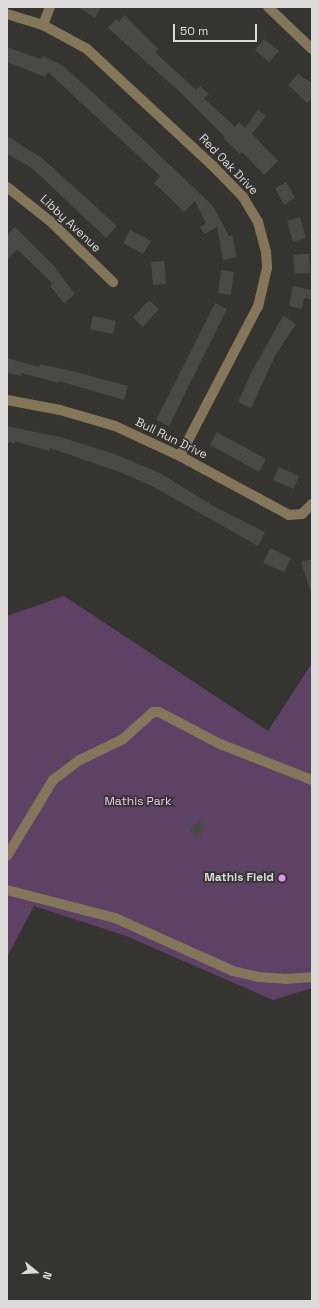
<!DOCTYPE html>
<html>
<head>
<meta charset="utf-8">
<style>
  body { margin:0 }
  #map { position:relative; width:319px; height:1308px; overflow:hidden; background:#353430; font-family:"Space Grotesk",sans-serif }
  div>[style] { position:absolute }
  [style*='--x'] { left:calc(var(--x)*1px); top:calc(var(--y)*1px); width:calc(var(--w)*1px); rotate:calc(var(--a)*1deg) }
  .green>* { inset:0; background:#5e4265 }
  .building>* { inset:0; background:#4b4946 }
  .minor>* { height:10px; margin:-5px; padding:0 5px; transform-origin:5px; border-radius:5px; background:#84765a }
  .dots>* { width:11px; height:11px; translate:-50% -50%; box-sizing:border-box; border:2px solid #353430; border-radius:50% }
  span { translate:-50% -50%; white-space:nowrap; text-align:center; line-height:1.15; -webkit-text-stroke:3.5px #353430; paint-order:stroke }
  .street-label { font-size:12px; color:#dcdbd9 }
  .park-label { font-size:12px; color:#eec8f8 }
  .poi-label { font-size:12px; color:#dcdbd9; font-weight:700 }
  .right { translate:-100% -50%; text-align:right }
  .frame { position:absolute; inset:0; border:8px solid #dcdbd9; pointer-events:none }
  .north { position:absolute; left:16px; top:1252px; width:40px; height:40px; -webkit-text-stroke:3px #353430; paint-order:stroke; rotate:108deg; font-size:11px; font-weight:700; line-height:16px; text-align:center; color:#dcdbd9 }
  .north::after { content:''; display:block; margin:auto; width:14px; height:18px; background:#dcdbd9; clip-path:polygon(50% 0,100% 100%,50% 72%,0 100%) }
  .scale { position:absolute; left:173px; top:24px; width:84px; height:18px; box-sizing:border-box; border:2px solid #dcdbd9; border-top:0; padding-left:5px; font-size:12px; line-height:14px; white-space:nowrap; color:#dcdbd9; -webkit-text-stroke:3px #353430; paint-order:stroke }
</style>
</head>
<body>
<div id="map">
  <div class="green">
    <i style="clip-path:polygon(64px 596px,268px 731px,312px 663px,312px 988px,273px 1000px,126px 936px,34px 906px,7px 957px,7px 616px)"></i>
  </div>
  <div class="building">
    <i style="clip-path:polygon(78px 7px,101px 7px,95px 18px)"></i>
    <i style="clip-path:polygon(124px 15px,158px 49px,155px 52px,196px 90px,200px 86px,209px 94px,204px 98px,235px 127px,239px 122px,245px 128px,258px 110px,266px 116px,252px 134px,278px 161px,264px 175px,242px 152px,240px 154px,224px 139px,225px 137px,179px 91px,108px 28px,116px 19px,119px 22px)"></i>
    <i style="clip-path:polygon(264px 39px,279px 51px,269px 62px,255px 50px)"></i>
    <i style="clip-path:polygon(7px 47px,41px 59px,43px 56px,62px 65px,114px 112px,213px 206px,229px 236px,232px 235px,237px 257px,223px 260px,217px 227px,204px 234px,200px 227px,206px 223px,195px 201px,184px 212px,154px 183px,160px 176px,48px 72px,45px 77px,7px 62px)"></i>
    <i style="clip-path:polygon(298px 74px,312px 83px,312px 98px,307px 103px,288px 85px)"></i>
    <i style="clip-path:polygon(7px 136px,42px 158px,117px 226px,106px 238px,32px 168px,7px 154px)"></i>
    <i style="clip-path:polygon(286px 182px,295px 198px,284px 205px,275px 188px)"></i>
    <i style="clip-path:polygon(300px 217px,306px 238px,293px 242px,287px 221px)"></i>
    <i style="clip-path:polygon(15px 227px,54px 266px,75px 294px,64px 303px,50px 286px,53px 284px,20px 252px,17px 250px,7px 260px,7px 235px)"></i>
    <i style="clip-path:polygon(130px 230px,151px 241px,143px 254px,123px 243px)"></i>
    <i style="clip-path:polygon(301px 254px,309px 254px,310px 273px,295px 274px,293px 255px)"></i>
    <i style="clip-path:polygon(164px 261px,166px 284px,153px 285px,151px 262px)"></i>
    <i style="clip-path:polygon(221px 270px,234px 272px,231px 295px,218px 293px)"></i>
    <i style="clip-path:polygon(293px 286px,312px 290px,312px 300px,304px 298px,302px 309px,289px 306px)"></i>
    <i style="clip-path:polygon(149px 300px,159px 309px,143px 327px,133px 317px)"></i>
    <i style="clip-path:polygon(215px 303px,227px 309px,169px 426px,156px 420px)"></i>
    <i style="clip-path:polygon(93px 316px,116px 321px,113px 334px,90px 329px)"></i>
    <i style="clip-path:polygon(283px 316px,296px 324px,275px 356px,251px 408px,238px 402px,252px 371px)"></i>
    <i style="clip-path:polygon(7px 358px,39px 367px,40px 364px,72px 371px,128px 386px,124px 400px,59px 381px,59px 383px,22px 373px,21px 376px,7px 373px)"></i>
    <i style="clip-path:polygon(7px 426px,64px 438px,117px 455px,160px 473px,215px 507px,265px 532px,258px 546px,152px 486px,120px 472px,50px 448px,49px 451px,15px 441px,15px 444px,7px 442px)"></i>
    <i style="clip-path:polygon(217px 432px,266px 459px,259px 472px,210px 445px)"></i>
    <i style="clip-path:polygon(279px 467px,299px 476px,294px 489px,273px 480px)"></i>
    <i style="clip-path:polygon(270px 548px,291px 558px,284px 572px,263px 563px)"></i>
    <i style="clip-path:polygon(312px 559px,312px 590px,310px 590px,301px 562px)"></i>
    <i style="clip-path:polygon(199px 820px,207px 827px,197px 838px,189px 831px)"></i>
  </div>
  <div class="minor">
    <i style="--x:268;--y:7;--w:61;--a:43.7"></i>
    <i style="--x:7;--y:14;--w:38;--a:17"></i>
    <i style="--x:43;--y:25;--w:50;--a:28.6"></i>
    <i style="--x:87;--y:49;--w:171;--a:42.9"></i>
    <i style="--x:212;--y:165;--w:45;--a:45.9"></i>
    <i style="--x:243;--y:197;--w:29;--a:59"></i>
    <i style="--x:258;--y:222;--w:31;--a:75"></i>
    <i style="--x:266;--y:252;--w:16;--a:86"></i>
    <i style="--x:267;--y:268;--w:39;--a:103"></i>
    <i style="--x:258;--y:306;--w:169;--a:117.5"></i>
    <i style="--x:43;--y:25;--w:19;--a:-69"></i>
    <i style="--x:7;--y:187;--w:55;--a:38.3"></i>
    <i style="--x:50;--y:221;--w:88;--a:44.1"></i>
    <i style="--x:7;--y:400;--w:54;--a:10.7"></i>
    <i style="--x:60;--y:410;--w:57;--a:16.2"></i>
    <i style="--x:115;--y:426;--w:72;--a:24.8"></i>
    <i style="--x:180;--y:456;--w:124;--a:28.4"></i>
    <i style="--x:289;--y:515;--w:13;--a:-4"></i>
    <i style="--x:302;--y:514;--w:14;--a:-45"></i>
    <i style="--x:7;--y:856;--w:89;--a:-58.8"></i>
    <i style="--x:53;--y:780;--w:34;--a:-37"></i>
    <i style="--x:80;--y:760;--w:48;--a:-26"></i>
    <i style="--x:123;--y:739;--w:40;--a:-42"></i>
    <i style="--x:153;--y:712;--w:6;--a:0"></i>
    <i style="--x:159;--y:712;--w:69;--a:27.7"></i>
    <i style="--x:220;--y:744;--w:99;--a:21.4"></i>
    <i style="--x:7;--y:890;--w:112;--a:14.5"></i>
    <i style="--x:115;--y:918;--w:129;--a:24.2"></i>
    <i style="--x:233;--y:971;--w:26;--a:13"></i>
    <i style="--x:258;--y:977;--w:27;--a:4"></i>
    <i style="--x:285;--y:979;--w:27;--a:-4"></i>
  </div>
  <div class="dots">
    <i style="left:282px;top:878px;background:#df98f1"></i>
  </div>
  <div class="street-label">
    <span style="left:228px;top:165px;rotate:46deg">Red Oak Drive</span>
    <span style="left:70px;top:224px;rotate:43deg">Libby Avenue</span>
    <span style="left:171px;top:439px;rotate:26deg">Bull Run Drive</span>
  </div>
  <div class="park-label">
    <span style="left:138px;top:802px">Mathis Park</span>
  </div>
  <div class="poi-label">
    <span class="right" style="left:274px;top:878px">Mathis Field</span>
  </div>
  <div class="frame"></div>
  <div class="north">N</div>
  <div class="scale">50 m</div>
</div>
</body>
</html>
